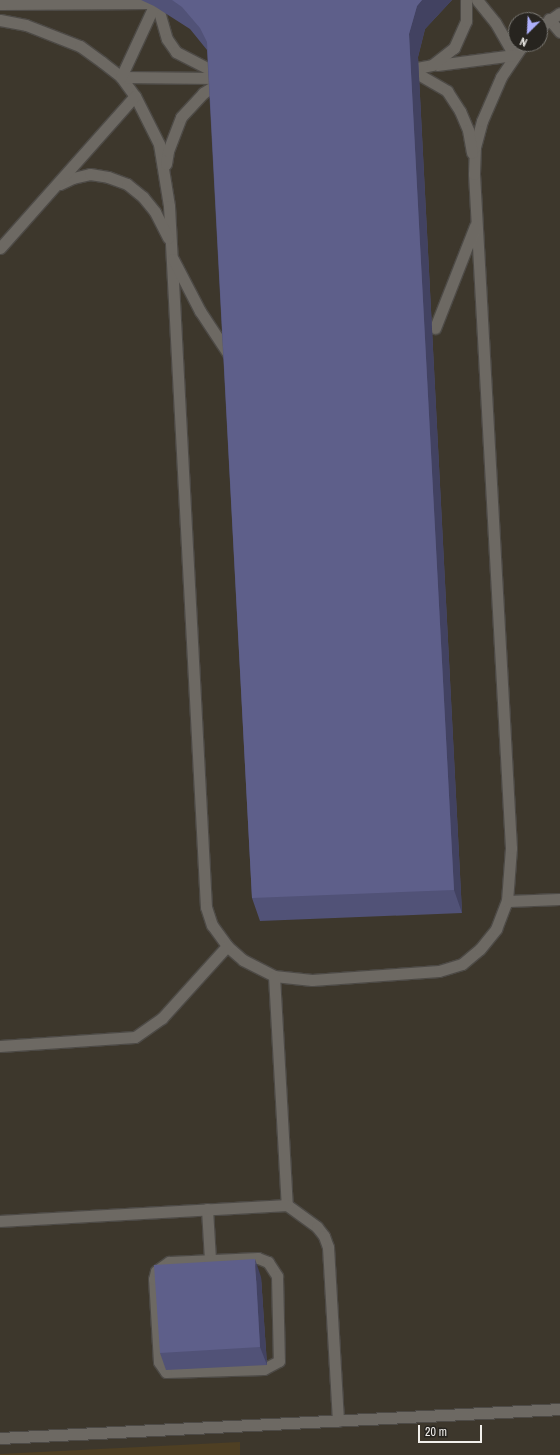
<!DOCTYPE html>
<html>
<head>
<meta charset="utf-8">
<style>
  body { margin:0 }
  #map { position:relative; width:560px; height:1455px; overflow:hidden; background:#312e29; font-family:"Archivo Narrow",sans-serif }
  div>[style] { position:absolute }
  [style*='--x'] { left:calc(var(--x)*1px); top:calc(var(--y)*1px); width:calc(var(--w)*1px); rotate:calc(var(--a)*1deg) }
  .built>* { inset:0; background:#3d372c }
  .green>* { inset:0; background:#4e3f23 }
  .roads { filter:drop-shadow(1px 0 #4d4a46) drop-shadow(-1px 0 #4d4a46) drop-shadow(0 1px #4d4a46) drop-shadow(0 -1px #4d4a46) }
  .service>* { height:11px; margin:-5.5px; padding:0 5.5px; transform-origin:5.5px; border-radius:5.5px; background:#6d6963 }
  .wall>* { inset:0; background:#515277 }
  .shaded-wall>* { inset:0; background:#424261 }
  .building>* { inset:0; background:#5e5f8a }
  span { translate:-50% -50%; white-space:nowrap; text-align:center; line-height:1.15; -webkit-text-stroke:3px #27241f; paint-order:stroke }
  .north { position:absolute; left:508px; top:12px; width:40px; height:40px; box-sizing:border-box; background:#27241f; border:1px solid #787671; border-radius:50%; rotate:204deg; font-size:11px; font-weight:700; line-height:16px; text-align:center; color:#f2f0ec }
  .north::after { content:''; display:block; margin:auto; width:14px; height:18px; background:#adaffb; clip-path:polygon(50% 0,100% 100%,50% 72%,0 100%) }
  .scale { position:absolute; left:418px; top:1425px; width:64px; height:18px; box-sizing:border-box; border:2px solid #f2f0ec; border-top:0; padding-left:5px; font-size:12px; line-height:14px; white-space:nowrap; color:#f2f0ec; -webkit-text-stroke:3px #27241f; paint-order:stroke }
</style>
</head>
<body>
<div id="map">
  <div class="built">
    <i style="clip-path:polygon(evenodd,0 0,560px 0,560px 1455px,0 1455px,0 0,516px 20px,540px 20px,540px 44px,516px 44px,516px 20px)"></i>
  </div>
  <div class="green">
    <i style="clip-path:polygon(240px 1442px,240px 1455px,0 1455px,0 1454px)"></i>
  </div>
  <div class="roads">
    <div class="service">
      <i style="--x:477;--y:0;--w:28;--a:51"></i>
      <i style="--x:495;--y:22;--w:38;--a:60"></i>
      <i style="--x:0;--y:4;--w:148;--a:-0.4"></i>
      <i style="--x:158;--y:8;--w:32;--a:74"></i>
      <i style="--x:167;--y:39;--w:16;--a:55"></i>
      <i style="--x:176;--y:52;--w:44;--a:27.1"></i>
      <i style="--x:549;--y:19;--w:17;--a:50"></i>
      <i style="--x:0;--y:20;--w:26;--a:11"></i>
      <i style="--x:26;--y:25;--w:58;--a:21.3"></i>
      <i style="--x:80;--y:46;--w:27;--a:36"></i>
      <i style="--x:102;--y:62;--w:24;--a:38"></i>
      <i style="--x:121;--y:77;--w:24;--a:54"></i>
      <i style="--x:135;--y:96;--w:54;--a:63.4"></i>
      <i style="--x:159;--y:144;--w:63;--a:80.8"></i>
      <i style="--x:169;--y:206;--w:702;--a:86.98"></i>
      <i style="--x:206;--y:907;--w:19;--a:72"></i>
      <i style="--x:212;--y:925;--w:26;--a:54"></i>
      <i style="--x:227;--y:946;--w:21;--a:41"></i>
      <i style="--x:243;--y:960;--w:35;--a:27"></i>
      <i style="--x:274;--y:976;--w:38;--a:6"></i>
      <i style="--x:312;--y:980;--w:127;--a:-4.1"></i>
      <i style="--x:439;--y:971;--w:24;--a:-17"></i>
      <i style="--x:462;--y:964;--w:23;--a:-40"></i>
      <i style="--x:480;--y:949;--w:26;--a:-51"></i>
      <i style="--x:496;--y:929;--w:30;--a:-69"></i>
      <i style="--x:507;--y:901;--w:53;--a:-85.7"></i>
      <i style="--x:511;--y:848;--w:675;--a:-93.14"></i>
      <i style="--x:474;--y:174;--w:27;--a:-88"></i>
      <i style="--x:475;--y:147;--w:27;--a:-75"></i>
      <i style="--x:482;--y:121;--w:48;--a:-66.6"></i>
      <i style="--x:501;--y:77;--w:40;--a:-56"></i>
      <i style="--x:540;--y:27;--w:24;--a:-35"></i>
      <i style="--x:437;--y:65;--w:78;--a:-7.4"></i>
      <i style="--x:417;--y:68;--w:15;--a:-11"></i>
      <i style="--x:432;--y:65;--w:28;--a:-38"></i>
      <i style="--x:454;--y:48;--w:30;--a:-66"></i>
      <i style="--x:466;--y:21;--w:21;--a:-90"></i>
      <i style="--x:418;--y:74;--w:34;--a:30"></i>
      <i style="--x:447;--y:91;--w:24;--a:57"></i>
      <i style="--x:460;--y:111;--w:21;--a:67"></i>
      <i style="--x:468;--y:130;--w:23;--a:80"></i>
      <i style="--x:121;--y:77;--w:95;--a:0.6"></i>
      <i style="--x:121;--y:77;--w:78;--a:-65.1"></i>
      <i style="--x:166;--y:164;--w:13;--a:-81"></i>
      <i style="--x:168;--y:151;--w:36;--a:-69"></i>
      <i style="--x:181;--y:117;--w:33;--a:-47"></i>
      <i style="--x:203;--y:93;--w:15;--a:-32"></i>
      <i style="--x:60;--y:184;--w:14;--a:-25"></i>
      <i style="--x:73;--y:178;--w:17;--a:-13"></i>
      <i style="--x:90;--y:174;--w:18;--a:9"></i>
      <i style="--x:108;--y:177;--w:20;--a:20"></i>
      <i style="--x:127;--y:184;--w:21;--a:39"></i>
      <i style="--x:143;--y:197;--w:19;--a:51"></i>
      <i style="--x:155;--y:212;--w:29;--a:63"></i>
      <i style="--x:0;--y:248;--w:203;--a:-48.4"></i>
      <i style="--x:173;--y:259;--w:59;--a:62.6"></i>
      <i style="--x:200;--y:311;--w:56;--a:56.6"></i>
      <i style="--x:435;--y:328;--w:110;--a:-68.6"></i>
      <i style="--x:507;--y:901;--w:53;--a:-2.2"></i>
      <i style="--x:274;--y:976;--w:229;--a:86.8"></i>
      <i style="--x:287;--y:1205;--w:37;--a:36"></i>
      <i style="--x:317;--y:1227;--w:11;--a:52"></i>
      <i style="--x:324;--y:1236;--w:12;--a:70"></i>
      <i style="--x:328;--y:1247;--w:174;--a:86.7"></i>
      <i style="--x:0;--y:1046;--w:135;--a:-3.8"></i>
      <i style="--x:135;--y:1037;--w:33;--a:-35"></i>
      <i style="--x:162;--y:1018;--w:97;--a:-47.9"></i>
      <i style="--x:207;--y:1209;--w:51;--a:86.6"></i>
      <i style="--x:0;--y:1221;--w:287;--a:-3.2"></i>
      <i style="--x:258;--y:1258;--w:11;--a:22"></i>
      <i style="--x:268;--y:1262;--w:17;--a:57"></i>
      <i style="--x:277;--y:1276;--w:85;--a:88.7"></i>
      <i style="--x:279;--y:1361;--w:17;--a:152"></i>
      <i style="--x:264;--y:1369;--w:98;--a:178.2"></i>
      <i style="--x:166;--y:1372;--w:12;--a:-125"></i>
      <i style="--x:159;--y:1362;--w:83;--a:-93.4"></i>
      <i style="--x:154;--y:1279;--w:8;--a:-76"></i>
      <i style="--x:156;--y:1271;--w:16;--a:-35"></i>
      <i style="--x:169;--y:1262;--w:89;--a:-2.6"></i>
      <i style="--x:0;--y:1438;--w:561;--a:-2.96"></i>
    </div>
  </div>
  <div class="wall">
    <i style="clip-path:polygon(141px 0,452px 0,425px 29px,418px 57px,462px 913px,260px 921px,252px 898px,207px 50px,190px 29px,154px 6px)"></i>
    <i style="clip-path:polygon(261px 1277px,267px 1365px,166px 1370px,160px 1353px)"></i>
  </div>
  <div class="shaded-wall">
    <i style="clip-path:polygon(422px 0,452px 0,425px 29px,418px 57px,462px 913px,454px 890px,409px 34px,417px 6px)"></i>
    <i style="clip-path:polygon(255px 1259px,261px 1277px,267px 1365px,260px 1347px)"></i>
  </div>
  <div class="building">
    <i style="clip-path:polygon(172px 0,422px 0,417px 6px,409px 34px,454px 890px,252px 898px,207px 42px,200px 28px,182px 7px)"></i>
    <i style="clip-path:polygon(255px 1259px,260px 1347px,160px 1353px,154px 1265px)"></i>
  </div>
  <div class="north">N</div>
  <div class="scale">20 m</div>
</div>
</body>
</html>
